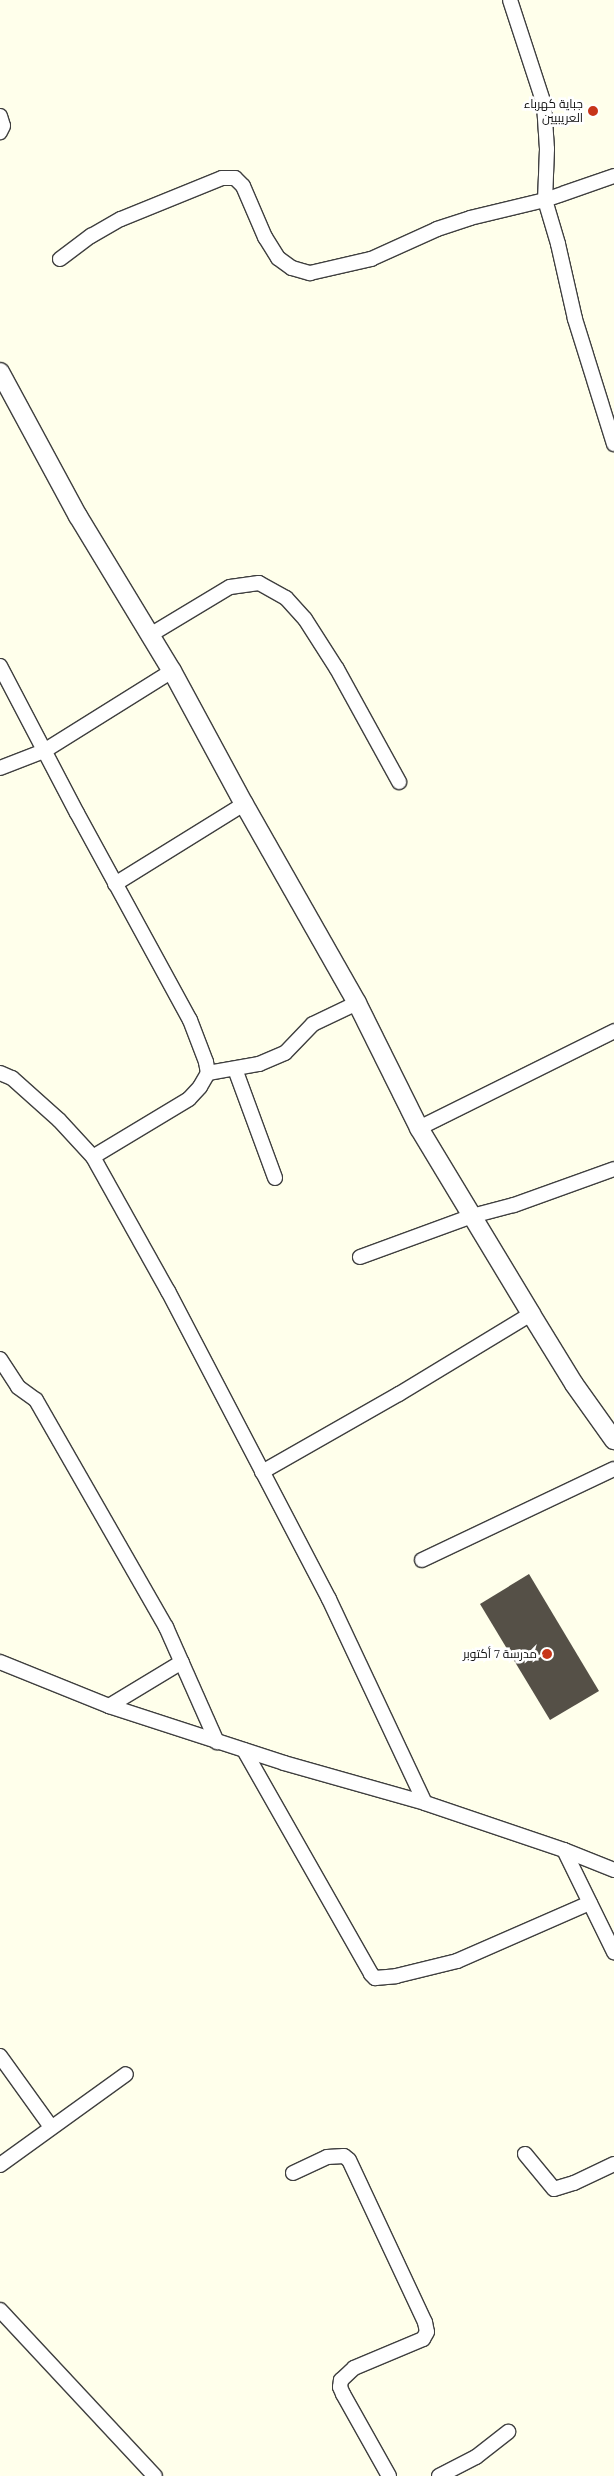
<!DOCTYPE html>
<html>
<head>
<meta charset="utf-8">
<style>
  body { margin:0 }
  #map { position:relative; width:614px; height:2476px; overflow:hidden; background:#ffffeb; font-family:Lora,Cairo,serif }
  div>[style] { position:absolute }
  [style*='--x'] { left:calc(var(--x)*1px); top:calc(var(--y)*1px); width:calc(var(--w)*1px); rotate:calc(var(--a)*1deg) }
  .building>* { inset:0; background:#555047 }
  .roads { filter:drop-shadow(1px 0 #3f3f3f) drop-shadow(-1px 0 #3f3f3f) drop-shadow(0 1px #3f3f3f) drop-shadow(0 -1px #3f3f3f) }
  .minor>* { height:14px; margin:-7px; padding:0 7px; transform-origin:7px; border-radius:7px; background:#fff }
  .tertiary>* { height:18px; margin:-9px; padding:0 9px; transform-origin:9px; border-radius:9px; background:#fff }
  .dots>* { width:14px; height:14px; translate:-50% -50%; box-sizing:border-box; border:2px solid #fff; border-radius:50% }
  span { translate:-50% -50%; white-space:nowrap; text-align:center; line-height:1.15; -webkit-text-stroke:5px #fff; paint-order:stroke }
  .poi-label { font-size:12px; color:#0c0c0c }
  .right { translate:-100% -50%; text-align:right }
</style>
</head>
<body>
<div id="map">
  <div class="building">
    <i style="clip-path:polygon(529px 1574px,599px 1691px,550px 1720px,480px 1604px)"></i>
  </div>
  <div class="roads">
    <div class="minor">
      <i style="--x:510;--y:0;--w:109;--a:71.9"></i>
      <i style="--x:544;--y:104;--w:45;--a:86.2"></i>
      <i style="--x:547;--y:149;--w:51;--a:92.2"></i>
      <i style="--x:545;--y:200;--w:46;--a:73.5"></i>
      <i style="--x:558;--y:244;--w:77;--a:77.2"></i>
      <i style="--x:575;--y:319;--w:131;--a:72.7"></i>
      <i style="--x:0;--y:116;--w:10;--a:73"></i>
      <i style="--x:3;--y:126;--w:7;--a:117"></i>
      <i style="--x:60;--y:259;--w:39;--a:-37"></i>
      <i style="--x:91;--y:236;--w:34;--a:-30"></i>
      <i style="--x:121;--y:219;--w:109;--a:-22.1"></i>
      <i style="--x:222;--y:178;--w:13;--a:0"></i>
      <i style="--x:235;--y:178;--w:11;--a:45"></i>
      <i style="--x:243;--y:186;--w:56;--a:66.7"></i>
      <i style="--x:265;--y:237;--w:25;--a:58"></i>
      <i style="--x:278;--y:258;--w:17;--a:36"></i>
      <i style="--x:292;--y:268;--w:19;--a:16"></i>
      <i style="--x:310;--y:273;--w:63;--a:-12.9"></i>
      <i style="--x:371;--y:259;--w:72;--a:-24.4"></i>
      <i style="--x:437;--y:229;--w:35;--a:-18"></i>
      <i style="--x:470;--y:218;--w:77;--a:-13.5"></i>
      <i style="--x:545;--y:200;--w:73;--a:-19.2"></i>
      <i style="--x:150;--y:635;--w:93;--a:-31"></i>
      <i style="--x:230;--y:587;--w:29;--a:-8"></i>
      <i style="--x:259;--y:583;--w:31;--a:29"></i>
      <i style="--x:286;--y:598;--w:28;--a:48"></i>
      <i style="--x:305;--y:619;--w:59;--a:57.4"></i>
      <i style="--x:337;--y:669;--w:129;--a:61.2"></i>
      <i style="--x:0;--y:666;--w:166;--a:62.4"></i>
      <i style="--x:77;--y:813;--w:236;--a:61.4"></i>
      <i style="--x:190;--y:1020;--w:45;--a:69.1"></i>
      <i style="--x:206;--y:1062;--w:11;--a:80"></i>
      <i style="--x:208;--y:1073;--w:16;--a:120"></i>
      <i style="--x:200;--y:1087;--w:16;--a:133"></i>
      <i style="--x:189;--y:1099;--w:112;--a:148.9"></i>
      <i style="--x:0;--y:768;--w:47;--a:-21.1"></i>
      <i style="--x:44;--y:751;--w:151;--a:-32"></i>
      <i style="--x:115;--y:884;--w:152;--a:-31.8"></i>
      <i style="--x:235;--y:1069;--w:116;--a:69.8"></i>
      <i style="--x:0;--y:1073;--w:13;--a:23"></i>
      <i style="--x:12;--y:1078;--w:63;--a:41.8"></i>
      <i style="--x:59;--y:1120;--w:50;--a:47.4"></i>
      <i style="--x:93;--y:1157;--w:154;--a:60.8"></i>
      <i style="--x:168;--y:1291;--w:348;--a:62.4"></i>
      <i style="--x:329;--y:1599;--w:225;--a:64.8"></i>
      <i style="--x:208;--y:1073;--w:52;--a:-10"></i>
      <i style="--x:259;--y:1064;--w:28;--a:-23"></i>
      <i style="--x:285;--y:1053;--w:40;--a:-46"></i>
      <i style="--x:313;--y:1024;--w:49;--a:-25.5"></i>
      <i style="--x:419;--y:1128;--w:218;--a:-26.4"></i>
      <i style="--x:360;--y:1257;--w:119;--a:-20.1"></i>
      <i style="--x:472;--y:1216;--w:43;--a:-14.7"></i>
      <i style="--x:514;--y:1205;--w:106;--a:-19.8"></i>
      <i style="--x:0;--y:1359;--w:33;--a:57"></i>
      <i style="--x:18;--y:1387;--w:22;--a:36"></i>
      <i style="--x:36;--y:1400;--w:262;--a:60.2"></i>
      <i style="--x:166;--y:1627;--w:126;--a:66.1"></i>
      <i style="--x:262;--y:1472;--w:158;--a:-29.7"></i>
      <i style="--x:399;--y:1394;--w:154;--a:-31.2"></i>
      <i style="--x:422;--y:1560;--w:212;--a:-25.4"></i>
      <i style="--x:0;--y:1662;--w:118;--a:22"></i>
      <i style="--x:109;--y:1706;--w:184;--a:18"></i>
      <i style="--x:284;--y:1763;--w:147;--a:15.8"></i>
      <i style="--x:425;--y:1803;--w:147;--a:18.7"></i>
      <i style="--x:564;--y:1850;--w:54;--a:21.8"></i>
      <i style="--x:109;--y:1706;--w:85;--a:-31.1"></i>
      <i style="--x:244;--y:1750;--w:257;--a:60.4"></i>
      <i style="--x:371;--y:1974;--w:6;--a:45"></i>
      <i style="--x:375;--y:1978;--w:21;--a:-5"></i>
      <i style="--x:396;--y:1976;--w:63;--a:-13.8"></i>
      <i style="--x:457;--y:1961;--w:145;--a:-23.6"></i>
      <i style="--x:564;--y:1850;--w:114;--a:63.9"></i>
      <i style="--x:0;--y:2056;--w:87;--a:54.3"></i>
      <i style="--x:525;--y:2154;--w:45;--a:50.4"></i>
      <i style="--x:554;--y:2189;--w:21;--a:-17"></i>
      <i style="--x:574;--y:2183;--w:44;--a:-25.4"></i>
      <i style="--x:0;--y:2165;--w:155;--a:-35.8"></i>
      <i style="--x:293;--y:2173;--w:38;--a:-25"></i>
      <i style="--x:327;--y:2157;--w:17;--a:-3"></i>
      <i style="--x:344;--y:2156;--w:6;--a:39"></i>
      <i style="--x:349;--y:2160;--w:179;--a:64.9"></i>
      <i style="--x:425;--y:2322;--w:10;--a:79"></i>
      <i style="--x:427;--y:2332;--w:8;--a:120"></i>
      <i style="--x:423;--y:2339;--w:75;--a:157.2"></i>
      <i style="--x:354;--y:2368;--w:18;--a:137"></i>
      <i style="--x:341;--y:2380;--w:7;--a:98"></i>
      <i style="--x:340;--y:2387;--w:8;--a:67"></i>
      <i style="--x:343;--y:2394;--w:94;--a:60.7"></i>
      <i style="--x:0;--y:2310;--w:227;--a:47"></i>
      <i style="--x:439;--y:2476;--w:42;--a:-27.2"></i>
      <i style="--x:476;--y:2457;--w:41;--a:-38"></i>
    </div>
    <div class="tertiary">
      <i style="--x:0;--y:372;--w:164;--a:61.6"></i>
      <i style="--x:78;--y:516;--w:181;--a:58.8"></i>
      <i style="--x:172;--y:671;--w:151;--a:61.6"></i>
      <i style="--x:244;--y:804;--w:229;--a:60.4"></i>
      <i style="--x:357;--y:1003;--w:140;--a:63.6"></i>
      <i style="--x:419;--y:1128;--w:217;--a:58.9"></i>
      <i style="--x:531;--y:1314;--w:82;--a:58.4"></i>
      <i style="--x:574;--y:1384;--w:69;--a:54.5"></i>
    </div>
  </div>
  <div class="dots">
    <i style="left:593px;top:111px;background:#c73519"></i>
    <i style="left:547px;top:1654px;background:#c73519"></i>
  </div>
  <div class="poi-label">
    <span class="right" style="left:583px;top:111px">جباية كهرباء<br>العريبيين</span>
    <span class="right" style="left:537px;top:1654px">مدرسة 7 أكتوبر</span>
  </div>
</div>
</body>
</html>
